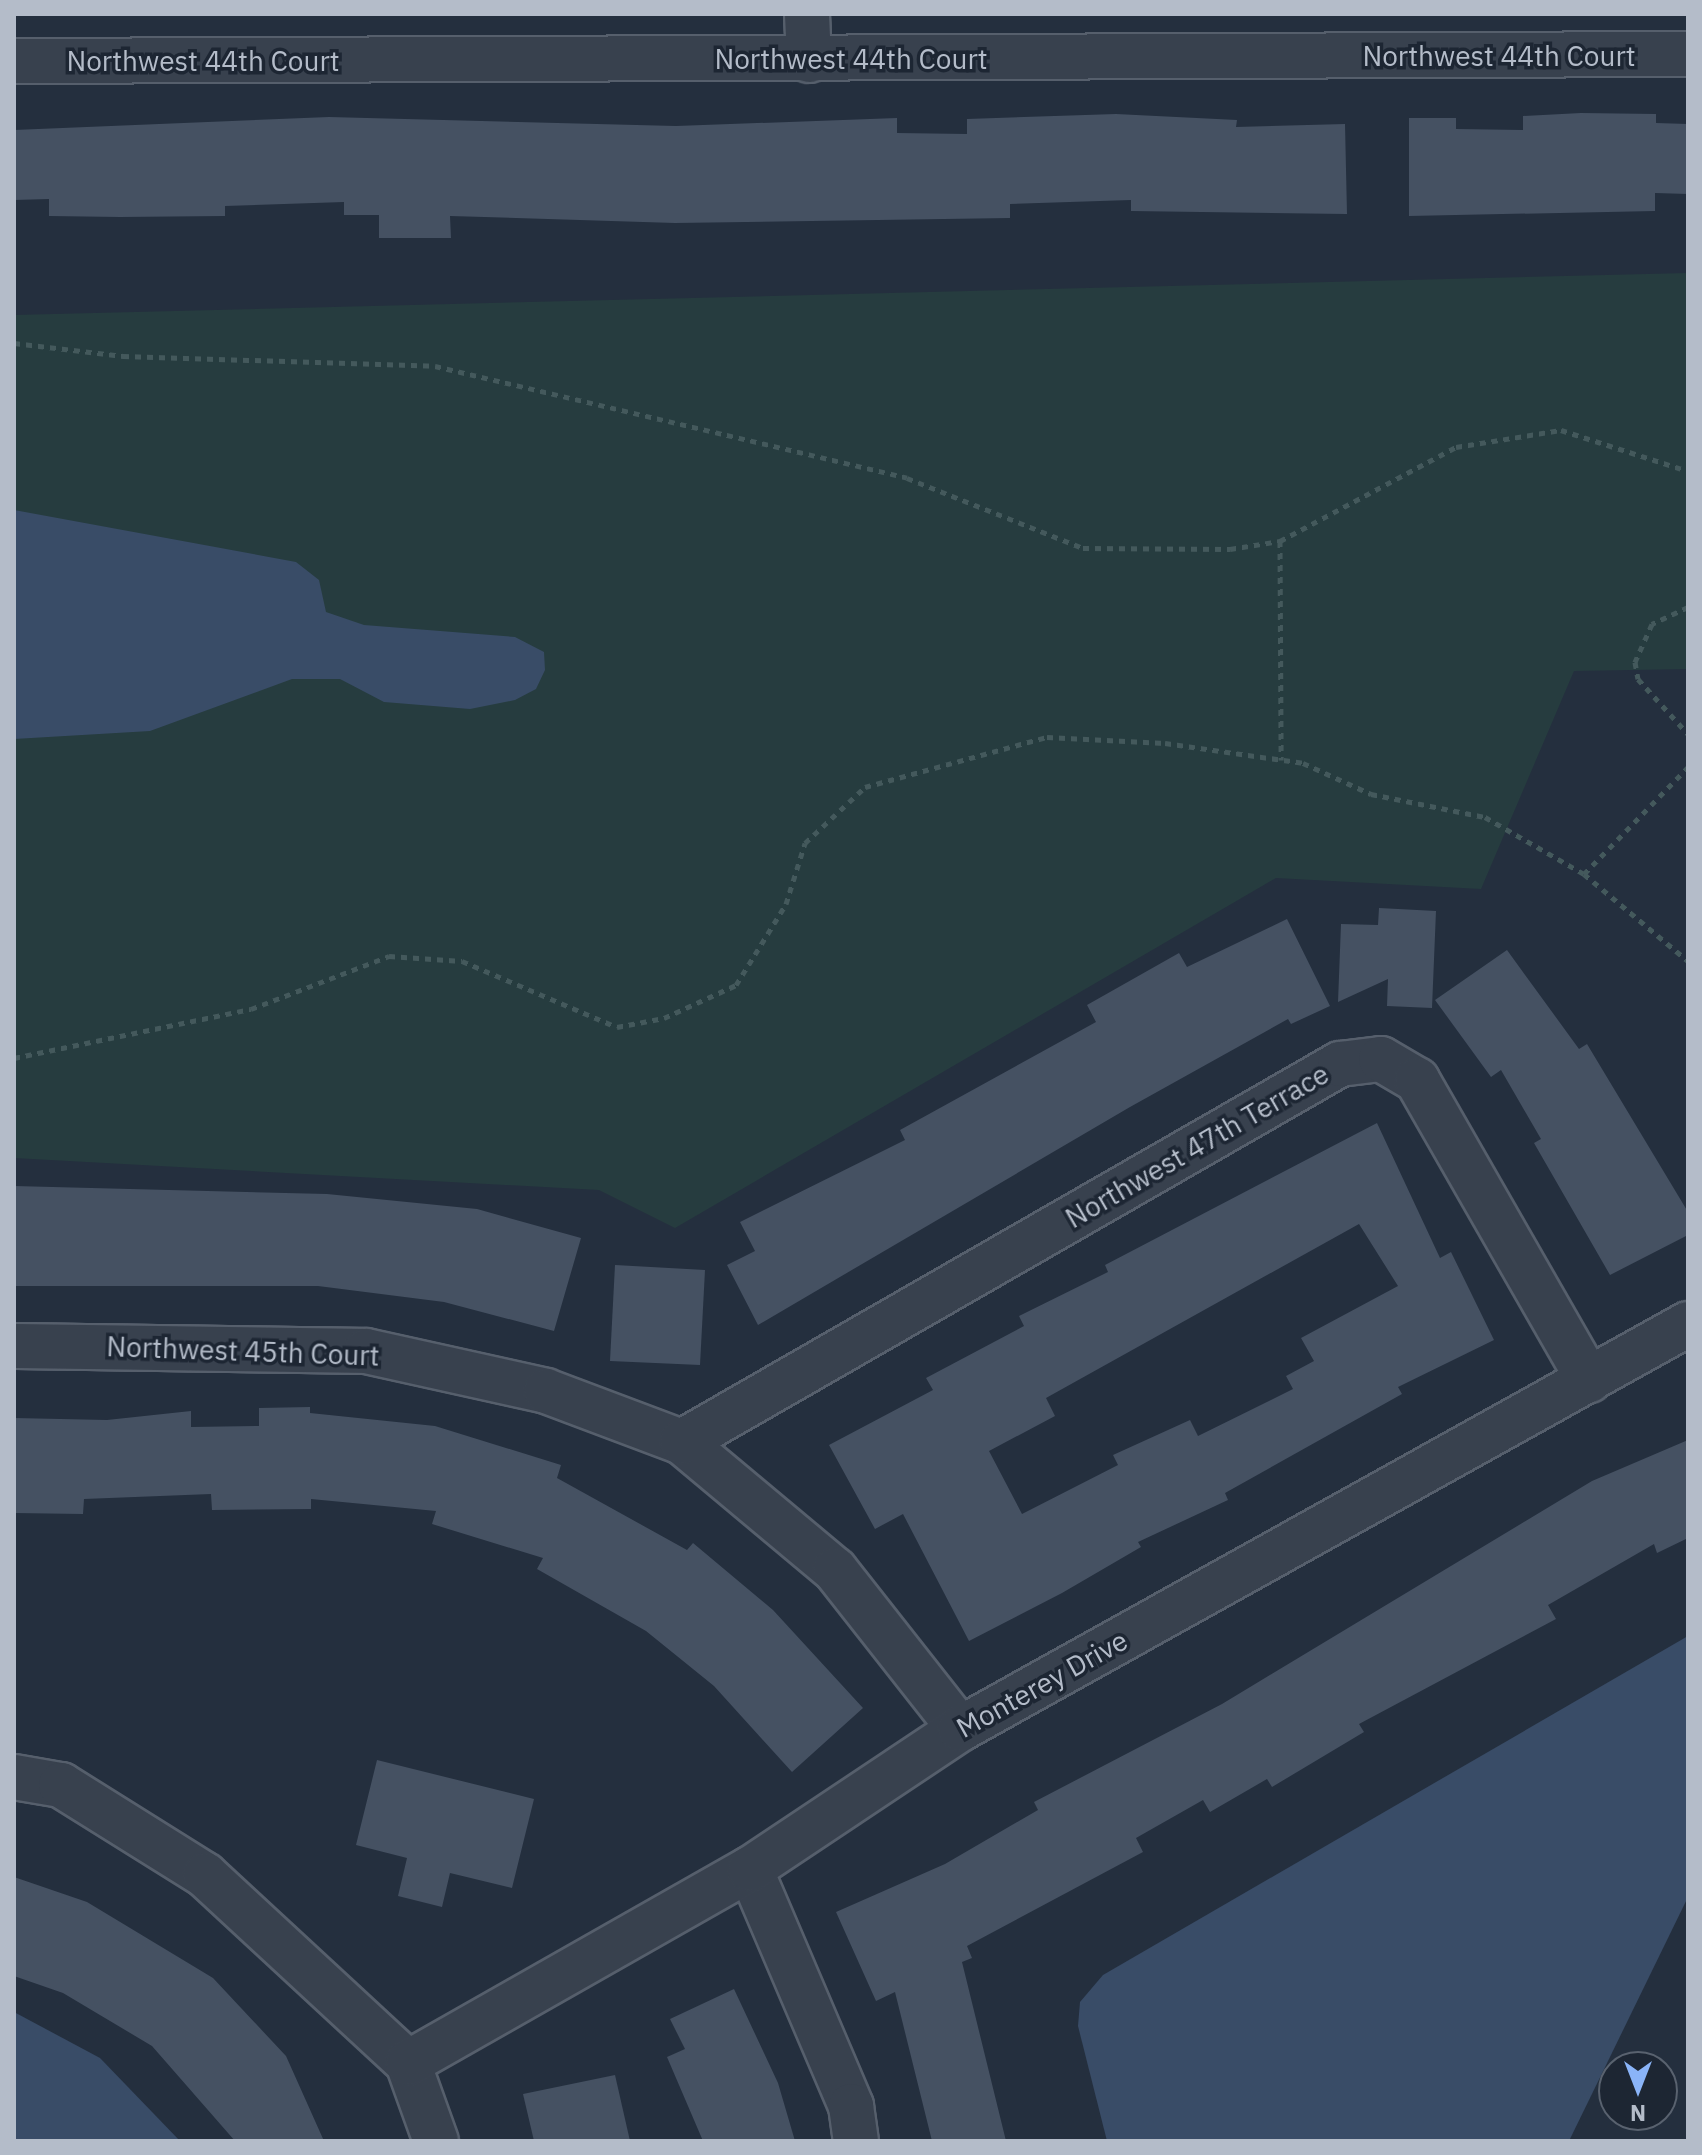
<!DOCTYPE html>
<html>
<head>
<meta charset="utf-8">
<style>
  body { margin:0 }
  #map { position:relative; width:1702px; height:2155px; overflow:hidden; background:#242f3e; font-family:"IBM Plex Sans",sans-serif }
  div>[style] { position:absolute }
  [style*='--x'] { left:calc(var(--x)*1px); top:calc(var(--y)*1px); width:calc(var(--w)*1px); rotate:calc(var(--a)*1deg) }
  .green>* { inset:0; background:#263c3f }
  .water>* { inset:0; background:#394c67 }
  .building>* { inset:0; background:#455162 }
  .path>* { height:5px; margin-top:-2.5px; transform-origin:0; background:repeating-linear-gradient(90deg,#44595c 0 6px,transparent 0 12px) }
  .roads { filter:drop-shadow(2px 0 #565f6c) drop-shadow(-2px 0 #565f6c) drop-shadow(0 2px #565f6c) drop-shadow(0 -2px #565f6c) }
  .minor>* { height:44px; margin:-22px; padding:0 22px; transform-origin:22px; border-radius:22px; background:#38414e }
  span { translate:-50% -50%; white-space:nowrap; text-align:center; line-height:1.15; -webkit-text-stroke:7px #1d2633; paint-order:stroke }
  .street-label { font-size:28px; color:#b4bcc9 }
  .frame { position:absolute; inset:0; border:16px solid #b4bcc9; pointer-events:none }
  .north { position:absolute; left:1598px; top:2051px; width:80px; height:80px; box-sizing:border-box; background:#1d2633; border:2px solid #59626f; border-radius:50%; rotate:180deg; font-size:22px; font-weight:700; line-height:32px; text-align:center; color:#b4bcc9 }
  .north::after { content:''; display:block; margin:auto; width:28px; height:36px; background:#8ab4f8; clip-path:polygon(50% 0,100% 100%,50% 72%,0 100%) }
</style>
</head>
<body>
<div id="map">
  <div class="green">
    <i style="clip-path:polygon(1688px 273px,1688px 669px,1574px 671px,1481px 889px,1276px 878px,675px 1228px,599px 1190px,14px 1158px,14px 315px)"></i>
  </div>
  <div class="water">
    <i style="clip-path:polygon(14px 510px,296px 562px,319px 580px,326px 612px,364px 625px,515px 637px,544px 652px,545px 670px,536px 689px,515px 700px,470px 709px,384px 702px,340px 679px,292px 679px,150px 731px,14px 739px)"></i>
    <i style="clip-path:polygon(1688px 1636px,1688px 1897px,1569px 2141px,1107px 2141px,1078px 2026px,1080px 2002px,1103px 1975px)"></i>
    <i style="clip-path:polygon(14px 2012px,100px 2058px,180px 2141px,14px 2141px)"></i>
  </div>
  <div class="building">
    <i style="clip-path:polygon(1581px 113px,1656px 114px,1656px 123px,1688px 124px,1688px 194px,1655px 193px,1655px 211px,1409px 216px,1409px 118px,1456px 118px,1456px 129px,1523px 130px,1523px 116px)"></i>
    <i style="clip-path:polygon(1116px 114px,1237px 120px,1236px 127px,1345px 124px,1347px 214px,1131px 211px,1131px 200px,1010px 204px,1010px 218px,675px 223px,450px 216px,451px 238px,379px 238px,379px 215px,344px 215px,344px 202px,225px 206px,225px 216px,120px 217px,49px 216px,49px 199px,14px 200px,14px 130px,329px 117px,676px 126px,897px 118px,897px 133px,967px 134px,967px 119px)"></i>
    <i style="clip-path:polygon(1379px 908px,1436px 911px,1432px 1008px,1387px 1006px,1388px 979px,1338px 1002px,1341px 924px,1378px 925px)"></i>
    <i style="clip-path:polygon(1287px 919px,1330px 1006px,1291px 1024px,1288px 1019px,1130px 1107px,758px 1325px,727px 1265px,755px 1251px,740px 1222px,905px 1140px,900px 1130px,1096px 1022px,1087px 1005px,1179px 953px,1187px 967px)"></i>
    <i style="clip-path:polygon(1507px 950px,1579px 1049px,1587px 1044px,1688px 1212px,1688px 1235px,1610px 1275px,1534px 1143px,1541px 1139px,1501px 1070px,1491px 1077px,1435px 1000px)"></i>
    <i style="clip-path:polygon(evenodd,1377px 1123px,1440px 1258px,1451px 1252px,1494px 1340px,1398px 1387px,1402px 1394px,1225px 1493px,1228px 1500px,1138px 1542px,1141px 1547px,1062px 1593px,969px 1641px,903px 1514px,875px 1529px,829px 1445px,933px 1390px,926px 1378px,1024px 1326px,1019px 1316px,1108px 1272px,1105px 1265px,1377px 1123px,1359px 1224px,1398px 1286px,1301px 1338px,1314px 1361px,1286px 1376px,1293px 1389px,1198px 1436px,1190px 1420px,1113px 1455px,1118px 1465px,1022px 1514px,989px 1451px,1055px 1416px,1046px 1398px,1359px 1224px)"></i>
    <i style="clip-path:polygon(14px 1186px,327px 1194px,477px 1209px,581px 1238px,554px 1331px,444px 1302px,318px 1286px,14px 1286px)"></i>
    <i style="clip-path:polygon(615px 1265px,705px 1270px,700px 1365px,610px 1361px)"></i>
    <i style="clip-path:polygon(310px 1407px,310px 1413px,435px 1426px,561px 1465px,557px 1478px,687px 1550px,693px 1543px,773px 1610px,863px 1708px,792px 1772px,714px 1686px,646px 1631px,537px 1569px,543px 1558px,432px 1524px,436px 1511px,311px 1499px,311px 1509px,212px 1510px,211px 1494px,84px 1499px,83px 1514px,14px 1513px,14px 1418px,107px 1420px,191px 1411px,191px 1427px,259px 1426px,259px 1408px)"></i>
    <i style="clip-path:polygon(1688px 1440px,1688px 1538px,1657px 1553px,1654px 1544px,1548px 1605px,1556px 1619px,1359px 1724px,1364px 1732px,1272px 1787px,1267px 1779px,1210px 1812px,1203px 1800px,1136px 1838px,1143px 1852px,967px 1946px,972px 1958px,962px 1962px,1006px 2141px,932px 2141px,895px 1992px,876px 2001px,836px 1912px,945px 1864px,1038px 1810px,1034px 1802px,1222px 1704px,1592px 1481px)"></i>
    <i style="clip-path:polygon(377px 1760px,534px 1799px,512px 1888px,450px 1873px,442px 1907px,398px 1896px,407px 1858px,356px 1845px)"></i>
    <i style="clip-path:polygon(14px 1877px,87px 1902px,213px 1978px,286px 2056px,324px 2141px,235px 2141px,152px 2046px,63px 1993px,14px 1976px)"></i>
    <i style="clip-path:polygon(734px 1989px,778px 2083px,795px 2141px,703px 2141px,667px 2057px,685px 2049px,670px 2019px)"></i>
    <i style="clip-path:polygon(615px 2075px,630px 2141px,534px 2141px,523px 2094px)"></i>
  </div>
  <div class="path">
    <i style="--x:14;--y:343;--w:110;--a:6.8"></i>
    <i style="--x:123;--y:356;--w:312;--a:1.8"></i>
    <i style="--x:435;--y:366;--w:485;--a:13.3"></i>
    <i style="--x:907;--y:478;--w:189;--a:21.7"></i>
    <i style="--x:1083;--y:548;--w:147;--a:0.4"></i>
    <i style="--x:1230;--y:549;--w:51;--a:-9.1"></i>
    <i style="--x:1280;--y:541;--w:219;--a:89.7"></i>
    <i style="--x:1280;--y:541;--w:200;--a:-28.1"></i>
    <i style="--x:1456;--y:447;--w:106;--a:-9.2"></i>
    <i style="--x:1561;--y:430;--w:133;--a:17.9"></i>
    <i style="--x:1688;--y:607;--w:40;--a:155"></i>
    <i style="--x:1652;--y:624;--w:42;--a:114.1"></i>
    <i style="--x:1635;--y:662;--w:17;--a:80"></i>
    <i style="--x:1638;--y:679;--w:74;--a:47.7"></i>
    <i style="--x:1584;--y:874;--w:149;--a:-45.8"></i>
    <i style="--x:14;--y:1058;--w:242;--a:-11.7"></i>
    <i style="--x:251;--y:1009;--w:148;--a:-21"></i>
    <i style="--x:389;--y:956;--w:73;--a:3.9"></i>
    <i style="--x:462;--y:961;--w:168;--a:23.1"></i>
    <i style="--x:617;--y:1027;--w:48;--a:-10.8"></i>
    <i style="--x:664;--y:1018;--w:79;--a:-24.6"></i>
    <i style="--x:736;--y:985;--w:95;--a:-58.3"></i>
    <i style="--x:786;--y:904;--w:64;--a:-72.7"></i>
    <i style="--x:805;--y:843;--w:82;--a:-43"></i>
    <i style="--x:865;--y:787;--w:189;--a:-15.4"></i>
    <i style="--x:1047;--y:737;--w:118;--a:2.9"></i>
    <i style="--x:1165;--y:743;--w:139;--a:8.2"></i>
    <i style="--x:1303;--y:763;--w:75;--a:24.5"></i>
    <i style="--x:1371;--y:794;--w:116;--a:11.4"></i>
    <i style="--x:1485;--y:817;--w:114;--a:29.9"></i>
    <i style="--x:1584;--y:874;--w:136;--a:39.9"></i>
  </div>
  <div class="roads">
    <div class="minor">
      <i style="--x:807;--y:14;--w:46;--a:87.5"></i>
      <i style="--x:14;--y:61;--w:1674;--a:-0.24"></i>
      <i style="--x:14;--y:1346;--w:352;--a:0.8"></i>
      <i style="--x:366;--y:1351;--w:184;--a:12.5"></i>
      <i style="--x:546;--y:1391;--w:145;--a:20.6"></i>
      <i style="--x:682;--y:1442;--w:199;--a:39.9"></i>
      <i style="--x:835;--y:1570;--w:202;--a:51.8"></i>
      <i style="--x:682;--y:1442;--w:759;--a:-29.88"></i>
      <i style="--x:1340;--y:1064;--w:41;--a:-7"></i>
      <i style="--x:1381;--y:1059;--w:42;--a:30.3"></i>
      <i style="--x:1417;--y:1080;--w:346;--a:60.2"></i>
      <i style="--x:14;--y:1777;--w:48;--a:9.7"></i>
      <i style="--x:61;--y:1785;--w:170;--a:32"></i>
      <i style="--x:205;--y:1875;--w:277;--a:42.8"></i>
      <i style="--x:408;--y:2063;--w:83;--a:70.3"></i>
      <i style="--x:750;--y:1869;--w:258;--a:66.9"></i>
      <i style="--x:851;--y:2106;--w:35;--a:82"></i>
      <i style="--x:408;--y:2063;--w:393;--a:-29.6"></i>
      <i style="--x:750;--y:1869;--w:252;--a:-33.7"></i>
      <i style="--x:960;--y:1729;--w:833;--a:-29.09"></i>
    </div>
  </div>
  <div class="street-label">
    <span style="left:1499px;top:56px">Northwest 44th Court</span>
    <span style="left:851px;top:59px">Northwest 44th Court</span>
    <span style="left:203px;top:61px">Northwest 44th Court</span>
    <span style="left:1197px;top:1146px;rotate:-30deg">Northwest 47th Terrace</span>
    <span style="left:243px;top:1351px;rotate:2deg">Northwest 45th Court</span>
    <span style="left:1042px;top:1684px;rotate:-29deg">Monterey Drive</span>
  </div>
  <div class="frame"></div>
  <div class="north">N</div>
</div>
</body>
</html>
